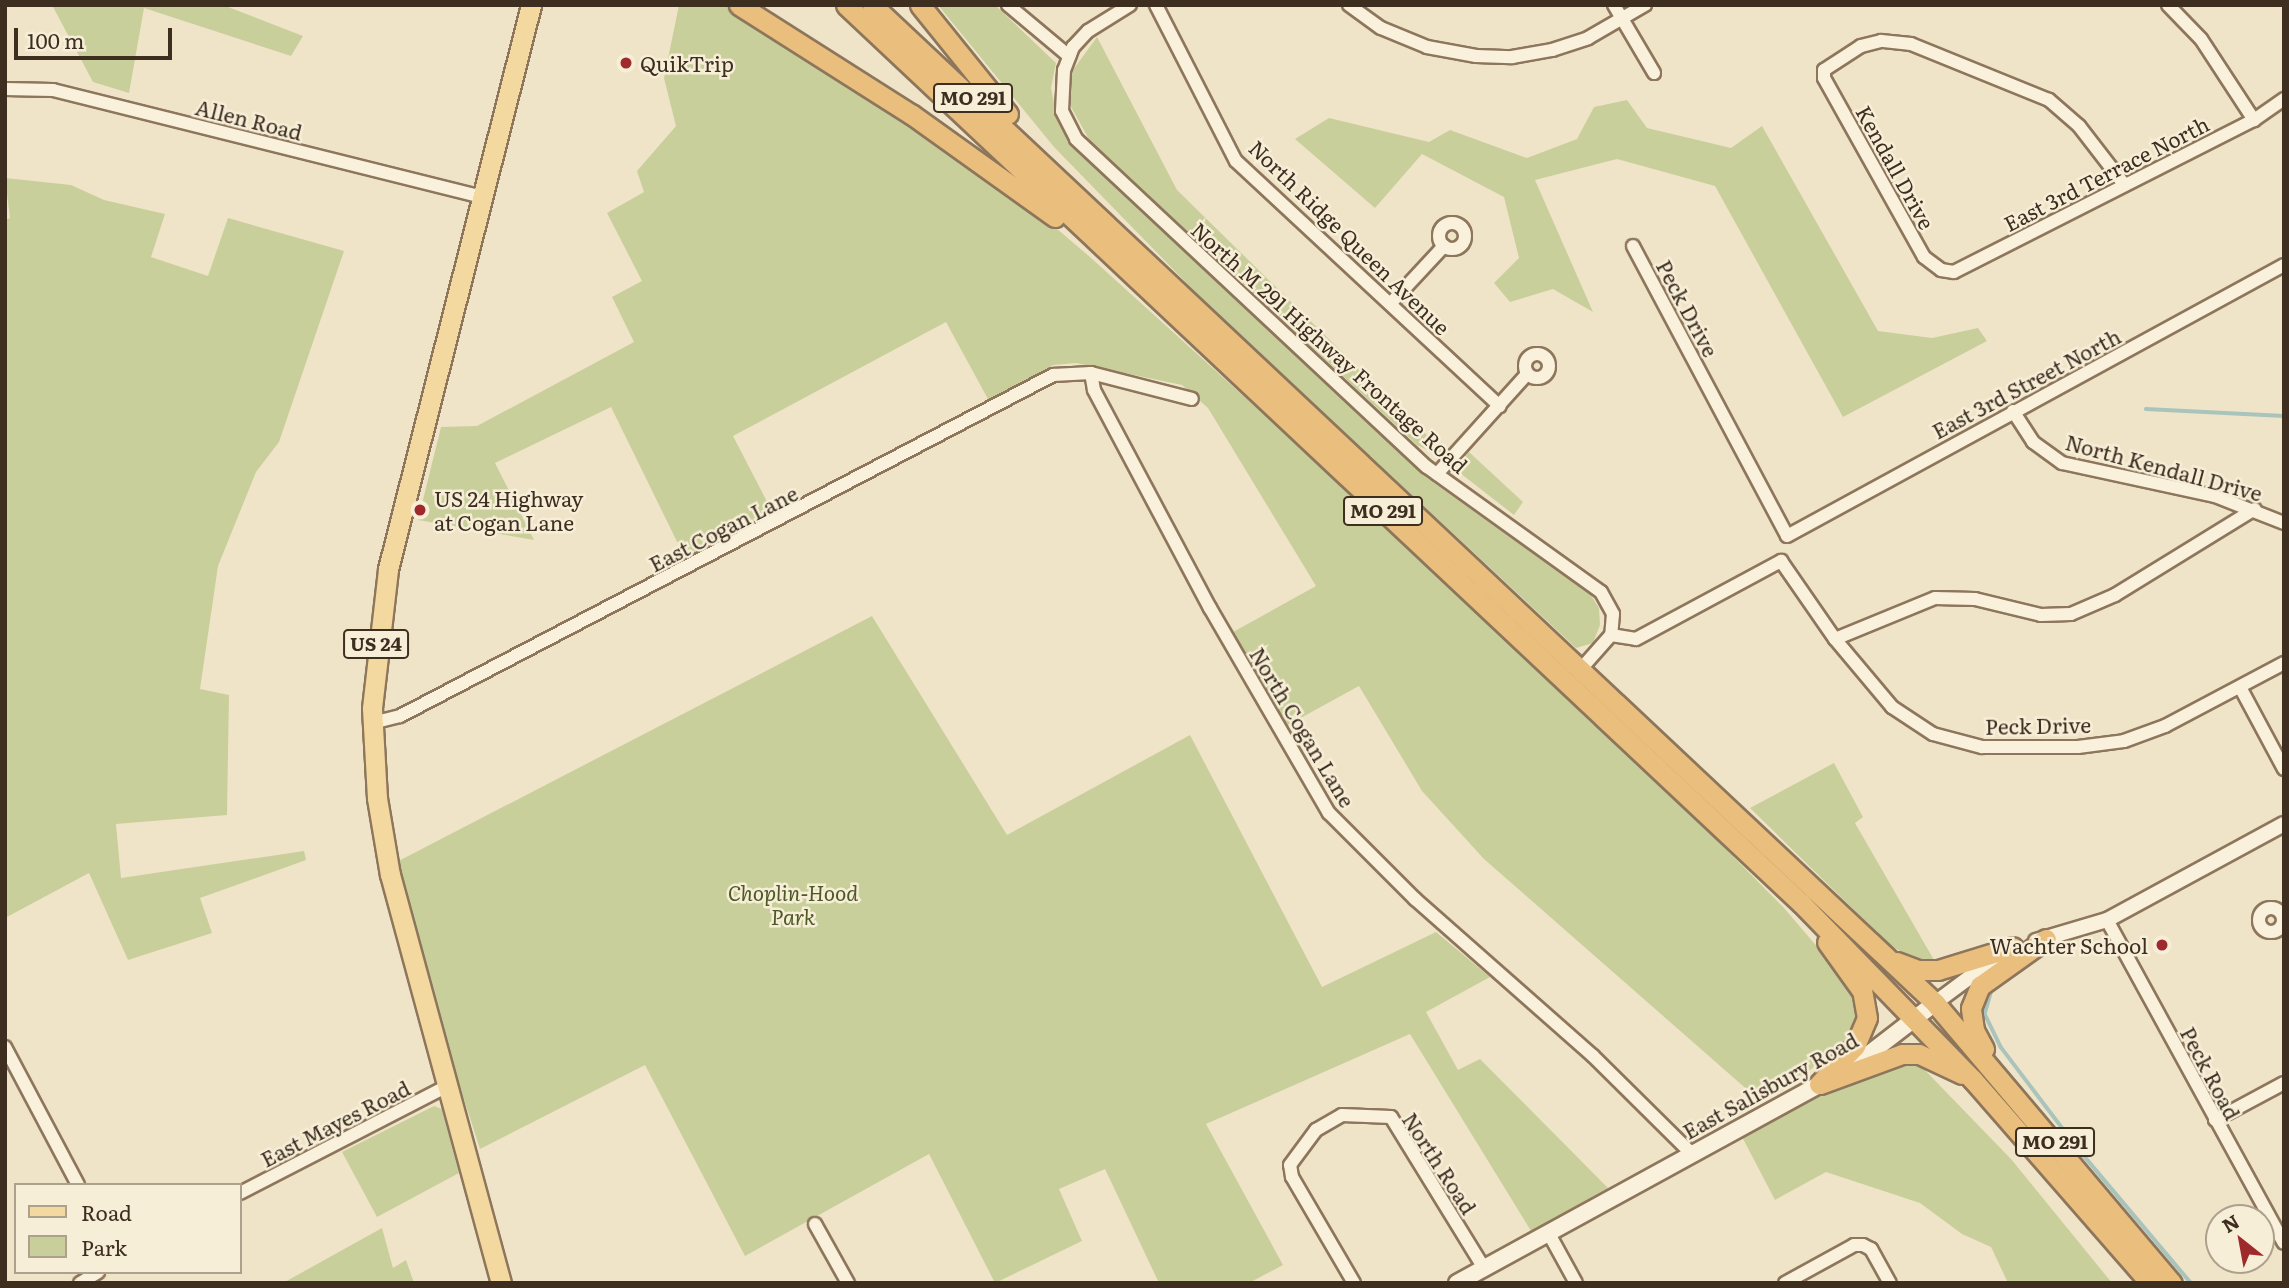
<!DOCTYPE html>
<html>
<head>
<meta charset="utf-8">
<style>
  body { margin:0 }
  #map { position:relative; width:2289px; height:1288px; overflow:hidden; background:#f0e4c8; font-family:Literata,serif }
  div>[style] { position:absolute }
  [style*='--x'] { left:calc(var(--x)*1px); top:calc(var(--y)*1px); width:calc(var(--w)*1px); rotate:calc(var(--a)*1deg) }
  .green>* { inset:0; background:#c9cf9b }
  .stream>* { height:3.5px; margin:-1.75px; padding:0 1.75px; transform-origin:1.75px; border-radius:1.75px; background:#a9c4bc }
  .roads { filter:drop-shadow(2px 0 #8d765c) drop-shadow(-2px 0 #8d765c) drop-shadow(0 2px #8d765c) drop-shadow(0 -2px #8d765c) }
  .minor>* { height:12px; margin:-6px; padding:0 6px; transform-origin:6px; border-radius:6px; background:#faf1dc }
  .minor>.ring { margin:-6px; padding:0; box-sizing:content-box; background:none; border:12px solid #faf1dc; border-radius:50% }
  .tertiary>* { height:14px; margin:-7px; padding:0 7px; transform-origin:7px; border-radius:7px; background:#faf1dc }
  .secondary>* { height:16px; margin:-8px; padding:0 8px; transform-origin:8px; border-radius:8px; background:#faf1dc }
  .primary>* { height:19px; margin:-9.5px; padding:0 9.5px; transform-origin:9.5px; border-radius:9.5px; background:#f3d9a0 }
  .trunk>* { height:19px; margin:-9.5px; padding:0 9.5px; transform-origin:9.5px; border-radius:9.5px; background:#eabe7c }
  .dots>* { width:19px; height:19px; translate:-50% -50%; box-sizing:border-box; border:4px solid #f7eed8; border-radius:50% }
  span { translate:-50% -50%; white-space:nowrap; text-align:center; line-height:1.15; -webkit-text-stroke:5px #f7eed8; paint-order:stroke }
  .shield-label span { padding:2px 5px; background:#f7eed8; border:2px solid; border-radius:5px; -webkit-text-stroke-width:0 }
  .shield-label { font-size:19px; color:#3d2e20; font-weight:700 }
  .poi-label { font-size:21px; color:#3d2e20 }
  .left { translate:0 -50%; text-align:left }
  .right { translate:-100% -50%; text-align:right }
  .street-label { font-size:21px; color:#3d2e20 }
  .park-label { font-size:21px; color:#4d5a26; font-style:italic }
  .frame { position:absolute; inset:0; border:7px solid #3d2e20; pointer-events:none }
  .legend { position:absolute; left:14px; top:1183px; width:228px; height:91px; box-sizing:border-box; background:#f7eed8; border:2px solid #ada18e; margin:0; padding:9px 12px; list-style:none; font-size:21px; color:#3d2e20 }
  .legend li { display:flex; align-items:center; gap:14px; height:35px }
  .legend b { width:35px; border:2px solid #ada18e }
  .north { position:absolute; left:2205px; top:1204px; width:70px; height:70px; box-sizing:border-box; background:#f7eed8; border:2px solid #ada18e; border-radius:50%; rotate:329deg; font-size:19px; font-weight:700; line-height:28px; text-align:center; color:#3d2e20 }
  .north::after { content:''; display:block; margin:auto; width:24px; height:32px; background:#9e2a2b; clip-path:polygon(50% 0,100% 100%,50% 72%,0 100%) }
  .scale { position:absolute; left:14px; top:28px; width:158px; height:32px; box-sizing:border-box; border:4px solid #3d2e20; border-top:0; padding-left:9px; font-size:21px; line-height:24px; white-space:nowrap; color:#3d2e20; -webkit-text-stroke:5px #f7eed8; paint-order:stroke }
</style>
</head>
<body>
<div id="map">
  <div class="green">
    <i style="clip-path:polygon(52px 5px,223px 5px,303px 36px,291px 56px,144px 8px,129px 93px,93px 82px)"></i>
    <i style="clip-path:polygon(679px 5px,724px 5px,1029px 205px,1090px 257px,1321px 466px,1691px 814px,1784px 908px,1856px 992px,1859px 1029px,1830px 1058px,1759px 1100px,1484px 859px,1422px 791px,1359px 686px,1286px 726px,1233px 632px,1316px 586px,1208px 408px,1182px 385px,1076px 363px,1053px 365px,989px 401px,946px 322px,733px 436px,774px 515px,686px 560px,611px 407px,495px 463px,534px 540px,418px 520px,441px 427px,477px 426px,634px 342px,612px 297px,642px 281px,607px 213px,644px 192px,637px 171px,676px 126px,664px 78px)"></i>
    <i style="clip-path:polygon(938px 5px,995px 5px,1056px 63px,1051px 88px,1057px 119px,1073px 144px,1427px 478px,1590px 594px,1599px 608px,1600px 625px,1593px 643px,1576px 648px,1205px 302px,1054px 147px)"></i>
    <i style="clip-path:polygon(1097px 37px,1177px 190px,1444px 452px,1434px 453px,1417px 445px,1090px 141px,1070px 105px,1070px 74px)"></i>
    <i style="clip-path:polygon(1627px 100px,1647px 128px,1731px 148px,1762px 126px,1878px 331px,1932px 338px,1978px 328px,1987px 341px,1843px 417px,1715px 186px,1617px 159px,1535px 180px,1593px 312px,1553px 289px,1510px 302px,1494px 283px,1519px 258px,1504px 197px,1422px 154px,1375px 208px,1295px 139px,1329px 118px,1429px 142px,1450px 130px,1527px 158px,1577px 139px,1594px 107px)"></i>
    <i style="clip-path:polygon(5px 178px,71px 185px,104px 200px,165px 214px,151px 257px,208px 276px,228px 218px,344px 251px,279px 442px,256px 472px,218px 566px,200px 689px,229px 695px,227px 815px,116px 824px,121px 878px,304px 851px,306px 860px,200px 898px,212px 933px,128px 960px,89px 873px,5px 918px,5px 220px,10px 218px)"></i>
    <i style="clip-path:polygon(1469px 452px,1523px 502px,1514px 515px,1460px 473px,1460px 463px)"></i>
    <i style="clip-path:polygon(872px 616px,1007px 835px,1190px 735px,1322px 987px,1436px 932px,1490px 977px,1426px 1012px,1458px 1070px,1480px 1059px,1608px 1188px,1531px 1231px,1410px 1034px,1206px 1124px,1283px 1265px,1249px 1283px,1159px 1283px,1105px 1169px,1059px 1189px,1082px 1241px,995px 1283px,929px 1154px,745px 1256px,645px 1065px,480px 1149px,389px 866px)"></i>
    <i style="clip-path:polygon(1834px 763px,1863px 817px,1855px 823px,1934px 960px,1914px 959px,1891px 946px,1750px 808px)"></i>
    <i style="clip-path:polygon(1917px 1062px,2011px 1159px,2112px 1283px,2008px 1283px,1991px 1247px,1962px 1234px,1920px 1203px,1826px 1172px,1775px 1200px,1740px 1133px,1890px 1064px)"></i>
    <i style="clip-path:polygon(434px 1106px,442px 1109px,459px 1173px,377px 1217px,342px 1152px)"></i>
    <i style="clip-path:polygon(382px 1228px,393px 1268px,406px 1260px,414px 1283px,283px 1283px)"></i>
  </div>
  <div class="stream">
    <i style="--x:2146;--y:409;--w:138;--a:2.9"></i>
    <i style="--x:1992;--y:990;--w:25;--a:106"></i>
    <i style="--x:1985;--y:1014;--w:37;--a:64"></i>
    <i style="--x:2001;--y:1047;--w:131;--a:52.8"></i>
    <i style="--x:2080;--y:1151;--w:172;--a:49.9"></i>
  </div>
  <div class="roads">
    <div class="minor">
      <i style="--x:1008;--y:5;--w:80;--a:39.9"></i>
      <i style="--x:1130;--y:5;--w:49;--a:148.2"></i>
      <i style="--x:1088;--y:31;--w:22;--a:133"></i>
      <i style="--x:1073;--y:47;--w:25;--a:111"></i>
      <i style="--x:1064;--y:70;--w:41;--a:92.8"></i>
      <i style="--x:1062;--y:111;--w:31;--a:63"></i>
      <i style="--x:1076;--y:139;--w:480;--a:43.1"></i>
      <i style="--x:1427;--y:467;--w:214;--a:35.7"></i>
      <i style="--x:1601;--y:592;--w:25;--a:61"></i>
      <i style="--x:1613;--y:614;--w:21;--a:95"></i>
      <i style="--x:1156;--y:5;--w:175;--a:62.9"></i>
      <i style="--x:1236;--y:161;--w:360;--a:42.9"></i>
      <i style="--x:1349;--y:5;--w:39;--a:36"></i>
      <i style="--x:1381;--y:28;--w:50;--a:22.4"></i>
      <i style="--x:1427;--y:47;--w:50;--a:10.4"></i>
      <i style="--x:1476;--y:56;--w:36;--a:2"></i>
      <i style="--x:1512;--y:57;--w:41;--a:-9.9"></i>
      <i style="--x:1552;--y:50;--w:38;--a:-18"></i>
      <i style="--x:1588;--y:38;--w:66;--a:-30.1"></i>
      <i style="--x:1614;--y:5;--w:79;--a:59.5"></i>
      <i style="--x:2168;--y:5;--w:47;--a:45.9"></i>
      <i style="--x:2201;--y:39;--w:97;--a:56.8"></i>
      <i style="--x:5;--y:89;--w:48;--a:1.2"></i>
      <i style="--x:53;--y:90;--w:442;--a:14"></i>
      <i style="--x:2123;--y:183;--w:72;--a:-127.7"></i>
      <i style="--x:2079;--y:126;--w:40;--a:-139"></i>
      <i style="--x:2049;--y:100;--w:149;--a:-157.9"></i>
      <i style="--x:1911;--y:44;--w:30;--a:-174"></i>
      <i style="--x:1881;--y:41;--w:21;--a:166"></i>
      <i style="--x:1861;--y:46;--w:44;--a:147"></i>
      <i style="--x:1824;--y:70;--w:8;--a:90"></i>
      <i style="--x:1824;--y:78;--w:205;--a:60.8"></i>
      <i style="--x:1924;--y:257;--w:21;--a:37"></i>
      <i style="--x:1941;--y:270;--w:13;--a:9"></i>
      <i style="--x:1954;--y:272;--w:336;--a:-26.9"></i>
      <i style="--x:2254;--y:120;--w:37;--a:-35"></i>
      <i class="ring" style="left:1439px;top:223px;width:14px;height:14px"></i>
      <i style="--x:1633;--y:246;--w:328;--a:62"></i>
      <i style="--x:1391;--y:303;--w:78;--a:-47.1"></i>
      <i class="ring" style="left:1525px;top:354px;width:12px;height:12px"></i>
      <i style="--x:1091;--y:373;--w:17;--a:80"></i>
      <i style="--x:1094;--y:390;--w:247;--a:62"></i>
      <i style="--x:1210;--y:608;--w:237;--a:59.9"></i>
      <i style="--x:1329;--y:813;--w:122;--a:45"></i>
      <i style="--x:1415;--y:899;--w:237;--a:41.4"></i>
      <i style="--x:1593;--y:1056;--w:136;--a:44.7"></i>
      <i style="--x:2013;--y:411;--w:37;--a:57"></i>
      <i style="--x:2033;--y:442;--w:36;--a:36"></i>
      <i style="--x:2062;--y:463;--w:157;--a:12.2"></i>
      <i style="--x:2215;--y:496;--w:74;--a:21.4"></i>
      <i style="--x:1437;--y:474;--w:135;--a:-48"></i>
      <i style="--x:1787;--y:536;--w:566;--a:-28.6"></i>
      <i style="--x:1781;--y:561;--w:95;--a:55.3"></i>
      <i style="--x:1835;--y:639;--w:89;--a:50"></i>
      <i style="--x:1892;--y:707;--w:49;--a:33.4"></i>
      <i style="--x:1933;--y:734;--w:51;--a:14.9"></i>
      <i style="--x:1982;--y:747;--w:96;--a:0"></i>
      <i style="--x:2078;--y:747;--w:46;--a:-7.4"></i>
      <i style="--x:2124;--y:741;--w:44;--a:-20.1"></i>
      <i style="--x:2165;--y:726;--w:135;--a:-27.9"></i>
      <i style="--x:1835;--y:639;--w:108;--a:-22.3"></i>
      <i style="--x:1935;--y:598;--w:40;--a:1.4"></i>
      <i style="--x:1975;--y:599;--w:68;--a:13.6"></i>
      <i style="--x:2041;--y:615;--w:30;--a:-2"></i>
      <i style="--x:2071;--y:614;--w:48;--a:-23.4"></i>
      <i style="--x:2115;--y:595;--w:164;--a:-31.6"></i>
      <i style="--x:1580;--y:670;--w:47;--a:-48.5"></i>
      <i style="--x:1611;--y:635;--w:25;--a:9"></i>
      <i style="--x:1636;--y:639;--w:165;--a:-28.3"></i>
      <i style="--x:2240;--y:687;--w:93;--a:61.8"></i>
      <i style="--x:372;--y:723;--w:29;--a:-14"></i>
      <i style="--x:400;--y:716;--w:737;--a:-27.57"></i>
      <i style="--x:1053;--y:375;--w:38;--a:-3"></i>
      <i style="--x:1091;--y:373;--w:104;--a:14.4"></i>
      <i class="ring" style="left:2259px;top:908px;width:12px;height:12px"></i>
      <i style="--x:2107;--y:920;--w:368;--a:61.3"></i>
      <i style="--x:5;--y:1047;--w:156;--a:62.1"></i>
      <i style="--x:2215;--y:1120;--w:78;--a:-28.2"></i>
      <i style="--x:240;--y:1193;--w:233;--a:-27.3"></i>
      <i style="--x:815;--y:1224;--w:68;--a:60.8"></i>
      <i style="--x:1548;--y:1232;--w:58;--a:61.2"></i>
      <i style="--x:80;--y:1283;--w:21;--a:-31"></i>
      <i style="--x:1354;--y:1283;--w:123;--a:-120.3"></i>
      <i style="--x:1292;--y:1177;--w:12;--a:-99"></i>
      <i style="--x:1290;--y:1165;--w:44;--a:-53.4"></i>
      <i style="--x:1316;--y:1130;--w:30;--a:-30"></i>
      <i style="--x:1342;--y:1115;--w:49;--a:2.3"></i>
      <i style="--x:1391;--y:1117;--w:177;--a:58.4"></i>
      <i style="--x:1785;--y:1283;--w:79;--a:-28.8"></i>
      <i style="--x:1854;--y:1245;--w:9;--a:0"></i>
      <i style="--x:1863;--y:1245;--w:9;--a:27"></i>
      <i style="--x:1871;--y:1249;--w:39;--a:61"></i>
    </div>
    <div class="tertiary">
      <i style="--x:2036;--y:941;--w:74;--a:-16.5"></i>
      <i style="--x:2107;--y:920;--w:201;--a:-28.5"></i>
      <i style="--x:1935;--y:1003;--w:79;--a:-36.7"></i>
    </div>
    <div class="secondary">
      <i style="--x:1852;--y:1067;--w:105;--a:-37.6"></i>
      <i style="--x:1457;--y:1283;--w:424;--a:-28.7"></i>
    </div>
    <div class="primary">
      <i style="--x:501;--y:1283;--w:423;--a:-105.2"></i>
      <i style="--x:390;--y:875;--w:78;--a:-99.6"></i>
      <i style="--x:377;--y:798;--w:90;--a:-93.2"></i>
      <i style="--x:372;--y:708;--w:140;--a:-83.4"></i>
      <i style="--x:388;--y:569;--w:582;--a:-75.77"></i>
    </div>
    <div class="trunk">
      <i style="--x:739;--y:5;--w:204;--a:32.4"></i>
      <i style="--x:911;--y:114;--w:177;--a:35.6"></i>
      <i style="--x:846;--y:5;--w:1311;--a:43.24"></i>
      <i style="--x:1801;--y:903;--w:247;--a:45.8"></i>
      <i style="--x:1973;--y:1080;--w:269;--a:48.9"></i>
      <i style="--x:872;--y:5;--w:1458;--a:43.19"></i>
      <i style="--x:1935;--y:1003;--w:367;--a:49.8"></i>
      <i style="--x:920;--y:5;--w:140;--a:51.1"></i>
      <i style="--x:1897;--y:962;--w:22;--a:21"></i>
      <i style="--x:1918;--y:970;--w:20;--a:0"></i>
      <i style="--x:1938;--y:970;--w:78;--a:-17"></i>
      <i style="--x:1984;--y:1049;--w:21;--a:-118"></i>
      <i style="--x:1974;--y:1030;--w:22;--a:-98"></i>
      <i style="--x:1971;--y:1008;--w:24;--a:-68"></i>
      <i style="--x:1980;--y:986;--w:81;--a:-35.5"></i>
      <i style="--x:1819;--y:1084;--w:52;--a:-46.5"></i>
      <i style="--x:1855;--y:1046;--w:30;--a:-67"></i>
      <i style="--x:1867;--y:1018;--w:27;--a:-100"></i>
      <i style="--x:1862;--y:991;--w:60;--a:-125.5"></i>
      <i style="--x:1820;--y:1084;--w:87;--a:-20.1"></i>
      <i style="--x:1902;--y:1054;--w:17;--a:0"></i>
      <i style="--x:1919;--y:1054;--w:47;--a:24.9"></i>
    </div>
  </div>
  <div class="dots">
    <i style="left:626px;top:63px;background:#9e2a2b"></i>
    <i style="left:420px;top:510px;background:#9e2a2b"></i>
    <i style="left:2162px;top:945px;background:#9e2a2b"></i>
  </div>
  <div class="shield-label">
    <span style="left:973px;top:98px">MO 291</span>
    <span style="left:1383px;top:511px">MO 291</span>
    <span style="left:376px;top:644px">US 24</span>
    <span style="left:2055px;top:1142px">MO 291</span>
  </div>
  <div class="poi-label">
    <span class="left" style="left:640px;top:63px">QuikTrip</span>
    <span class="left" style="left:434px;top:510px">US 24 Highway<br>at Cogan Lane</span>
    <span class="right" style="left:2148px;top:945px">Wachter School</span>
  </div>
  <div class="street-label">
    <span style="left:249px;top:119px;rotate:14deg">Allen Road</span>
    <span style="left:1896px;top:167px;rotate:61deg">Kendall Drive</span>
    <span style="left:2106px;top:173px;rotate:-27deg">East 3rd Terrace North</span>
    <span style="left:1350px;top:237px;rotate:44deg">North Ridge Queen Avenue</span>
    <span style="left:1688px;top:308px;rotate:62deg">Peck Drive</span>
    <span style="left:1330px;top:347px;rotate:42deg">North M 291 Highway Frontage Road</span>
    <span style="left:2026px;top:383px;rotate:-28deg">East 3rd Street North</span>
    <span style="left:2164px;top:467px;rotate:15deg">North Kendall Drive</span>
    <span style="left:723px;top:528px;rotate:-27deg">East Cogan Lane</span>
    <span style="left:2038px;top:725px;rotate:-1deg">Peck Drive</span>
    <span style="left:1303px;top:727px;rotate:59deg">North Cogan Lane</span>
    <span style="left:2211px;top:1073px;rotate:62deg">Peck Road</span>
    <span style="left:1770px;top:1085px;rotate:-29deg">East Salisbury Road</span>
    <span style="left:335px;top:1123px;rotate:-27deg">East Mayes Road</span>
    <span style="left:1440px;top:1163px;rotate:57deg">North Road</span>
  </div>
  <div class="park-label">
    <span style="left:793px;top:904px">Choplin-Hood<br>Park</span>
  </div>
  <div class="frame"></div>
  <ul class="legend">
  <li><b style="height:9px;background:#f3d9a0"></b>Road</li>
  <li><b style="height:19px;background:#c9cf9b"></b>Park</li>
  </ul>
  <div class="north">N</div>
  <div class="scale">100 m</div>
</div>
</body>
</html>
